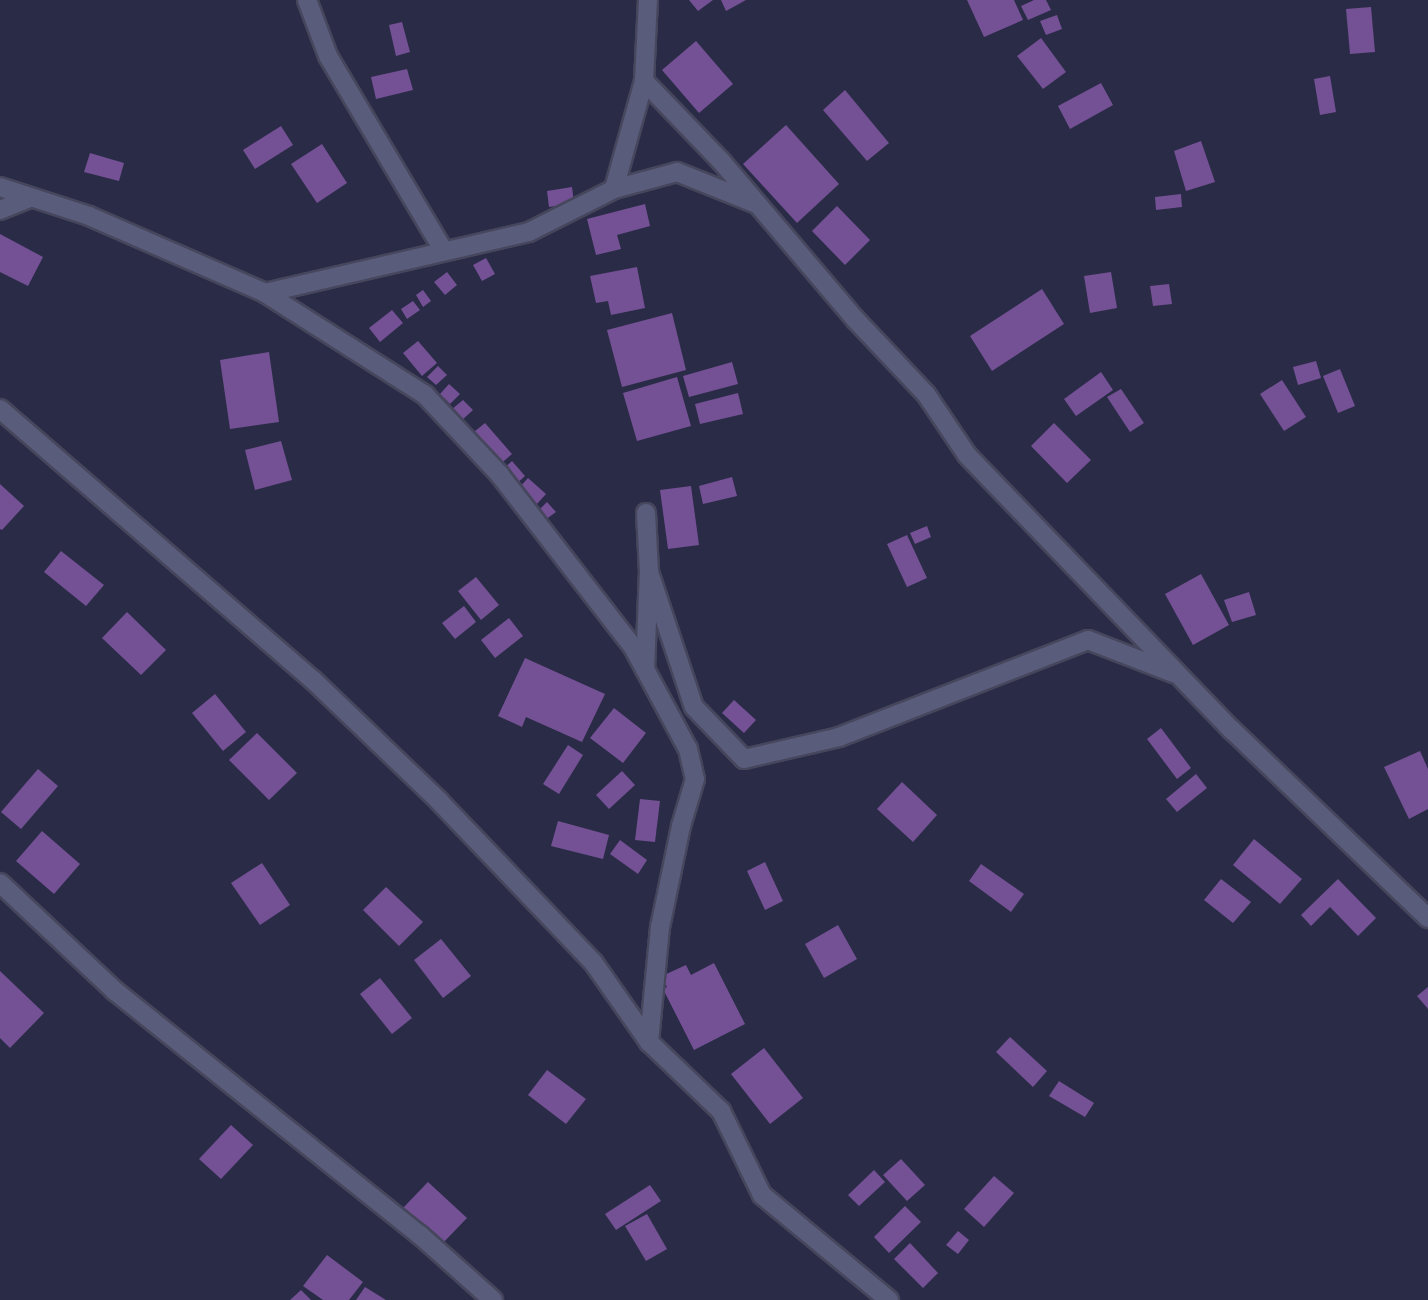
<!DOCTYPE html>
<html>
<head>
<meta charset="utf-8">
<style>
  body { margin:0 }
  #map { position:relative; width:1428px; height:1300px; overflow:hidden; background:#2a2b47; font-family:"Noto Serif",serif }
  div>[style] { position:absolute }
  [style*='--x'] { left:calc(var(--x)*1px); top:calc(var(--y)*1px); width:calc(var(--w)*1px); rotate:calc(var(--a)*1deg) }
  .building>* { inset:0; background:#745194 }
  .roads { filter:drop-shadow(2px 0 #46465d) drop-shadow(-2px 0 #46465d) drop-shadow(0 2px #46465d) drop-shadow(0 -2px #46465d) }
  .street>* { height:18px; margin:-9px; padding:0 9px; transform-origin:9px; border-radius:9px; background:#5a5c7b }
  span { translate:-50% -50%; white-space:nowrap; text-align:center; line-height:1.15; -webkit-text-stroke:5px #2a2b47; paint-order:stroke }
</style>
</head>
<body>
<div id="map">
  <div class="building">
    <i style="clip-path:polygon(689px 0,713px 0,698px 11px)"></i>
    <i style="clip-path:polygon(721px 0,746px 0,726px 11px)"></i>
    <i style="clip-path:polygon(967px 0,1014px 0,1023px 20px,984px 37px)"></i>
    <i style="clip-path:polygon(1034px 0,1046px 0,1051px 10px,1028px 20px,1021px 6px)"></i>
    <i style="clip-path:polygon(1371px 7px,1375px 52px,1350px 54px,1346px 9px)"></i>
    <i style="clip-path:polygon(1057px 15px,1062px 29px,1046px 35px,1040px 21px)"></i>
    <i style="clip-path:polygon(402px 22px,410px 52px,396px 56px,389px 25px)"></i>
    <i style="clip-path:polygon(1041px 38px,1066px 72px,1043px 89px,1017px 56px)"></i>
    <i style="clip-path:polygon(696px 41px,733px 84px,699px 113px,662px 70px)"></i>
    <i style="clip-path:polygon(407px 69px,413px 90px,376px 99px,371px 77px)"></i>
    <i style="clip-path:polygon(1330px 76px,1336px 112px,1320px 115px,1314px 79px)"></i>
    <i style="clip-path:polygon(1101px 83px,1113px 105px,1070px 129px,1058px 106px)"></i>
    <i style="clip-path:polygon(845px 90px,889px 143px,867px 161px,823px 110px)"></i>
    <i style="clip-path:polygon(786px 125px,839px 184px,797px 223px,743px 164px)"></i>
    <i style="clip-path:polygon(281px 126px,293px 145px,255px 169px,243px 150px)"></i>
    <i style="clip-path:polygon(1201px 141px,1215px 182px,1186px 191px,1174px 151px)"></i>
    <i style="clip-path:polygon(322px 144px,347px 183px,317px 203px,291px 164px)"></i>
    <i style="clip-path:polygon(90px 153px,124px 163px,119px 181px,84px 172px)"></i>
    <i style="clip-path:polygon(572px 187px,574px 203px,549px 207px,547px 191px)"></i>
    <i style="clip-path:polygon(1181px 194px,1182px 207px,1156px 210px,1155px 197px)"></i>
    <i style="clip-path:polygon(645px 204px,650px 226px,617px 235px,621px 249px,596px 255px,587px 219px)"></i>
    <i style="clip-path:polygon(837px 206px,870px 240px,845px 265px,812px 231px)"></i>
    <i style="clip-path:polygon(0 234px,43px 257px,28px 286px,0 272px)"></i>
    <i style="clip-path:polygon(486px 258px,495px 274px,482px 281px,473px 265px)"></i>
    <i style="clip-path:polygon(637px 267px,645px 308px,611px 315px,608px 301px,596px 303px,590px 276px)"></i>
    <i style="clip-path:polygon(447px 272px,457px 285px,445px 295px,434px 282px)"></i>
    <i style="clip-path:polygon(1111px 272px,1117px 308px,1090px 313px,1084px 276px)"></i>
    <i style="clip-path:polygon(1169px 284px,1172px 304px,1153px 306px,1150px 286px)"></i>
    <i style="clip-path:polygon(1042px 289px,1064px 324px,992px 371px,970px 336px)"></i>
    <i style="clip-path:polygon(423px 290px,431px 301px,423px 307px,416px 295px)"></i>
    <i style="clip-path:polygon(413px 301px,420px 310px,407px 319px,401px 309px)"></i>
    <i style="clip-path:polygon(392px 310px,403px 323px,380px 342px,369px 328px)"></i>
    <i style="clip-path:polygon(672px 313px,686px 370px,622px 387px,607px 330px)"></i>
    <i style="clip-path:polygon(418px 341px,437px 363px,422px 376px,403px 353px)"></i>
    <i style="clip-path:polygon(269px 352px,279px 422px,230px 429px,220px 360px)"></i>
    <i style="clip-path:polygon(1316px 361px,1321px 378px,1298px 385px,1293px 367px)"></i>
    <i style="clip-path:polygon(732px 362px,738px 384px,689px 397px,683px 376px)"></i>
    <i style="clip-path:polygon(438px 366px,447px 375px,436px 385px,427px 377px)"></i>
    <i style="clip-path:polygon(1340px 369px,1355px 406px,1338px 413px,1323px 376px)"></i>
    <i style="clip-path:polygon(1101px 372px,1113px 390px,1076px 416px,1064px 399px)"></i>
    <i style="clip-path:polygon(677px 377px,691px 426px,637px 441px,623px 393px)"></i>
    <i style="clip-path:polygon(1282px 380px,1306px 417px,1284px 431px,1260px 394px)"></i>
    <i style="clip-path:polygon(449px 384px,460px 394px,450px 404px,440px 394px)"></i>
    <i style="clip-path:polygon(1121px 389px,1144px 423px,1130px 432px,1107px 397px)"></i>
    <i style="clip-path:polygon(738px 393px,743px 414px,700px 424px,695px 404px)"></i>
    <i style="clip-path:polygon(463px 400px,473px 410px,461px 421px,451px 410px)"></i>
    <i style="clip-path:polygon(485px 423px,512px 454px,497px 467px,469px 436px)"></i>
    <i style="clip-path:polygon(1054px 423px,1091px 460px,1067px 483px,1031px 446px)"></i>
    <i style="clip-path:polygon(281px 441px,292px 480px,255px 490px,245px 450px)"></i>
    <i style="clip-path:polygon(512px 461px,525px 476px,513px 487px,500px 472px)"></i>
    <i style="clip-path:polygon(732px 477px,737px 496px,703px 504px,699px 486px)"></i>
    <i style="clip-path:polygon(528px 478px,546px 494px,536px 505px,518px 489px)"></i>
    <i style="clip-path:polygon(0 484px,24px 506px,2px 530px,0 529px)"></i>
    <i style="clip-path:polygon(691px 486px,699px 545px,668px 549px,660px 490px)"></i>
    <i style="clip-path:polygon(547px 502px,556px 512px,545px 520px,538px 511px)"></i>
    <i style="clip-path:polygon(927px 526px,931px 537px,915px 544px,910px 533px)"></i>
    <i style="clip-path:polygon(907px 535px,927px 578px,907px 587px,887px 544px)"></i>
    <i style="clip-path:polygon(61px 551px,104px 585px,86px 606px,44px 572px)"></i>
    <i style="clip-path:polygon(1201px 574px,1229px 625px,1193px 645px,1165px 594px)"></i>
    <i style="clip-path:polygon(476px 577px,499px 605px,481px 620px,458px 591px)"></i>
    <i style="clip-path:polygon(1249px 592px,1256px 615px,1232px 622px,1224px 600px)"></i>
    <i style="clip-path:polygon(464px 606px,476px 622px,455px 639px,442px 623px)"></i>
    <i style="clip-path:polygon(127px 612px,166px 650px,141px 675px,102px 638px)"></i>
    <i style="clip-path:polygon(509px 618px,523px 636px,495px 658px,481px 640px)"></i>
    <i style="clip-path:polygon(525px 658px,605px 694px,582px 742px,526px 717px,522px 727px,498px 716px)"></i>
    <i style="clip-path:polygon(215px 694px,246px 732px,223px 751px,192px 713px)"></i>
    <i style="clip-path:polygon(734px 700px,756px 720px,744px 733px,722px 713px)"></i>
    <i style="clip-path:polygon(614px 708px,646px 733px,623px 763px,590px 738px)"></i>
    <i style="clip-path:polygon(1161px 728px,1191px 768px,1177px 779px,1147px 739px)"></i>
    <i style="clip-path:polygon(257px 733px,297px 773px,269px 800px,229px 760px)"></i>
    <i style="clip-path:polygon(568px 745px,583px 755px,559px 794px,543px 784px)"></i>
    <i style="clip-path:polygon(1420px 751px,1428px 769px,1428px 809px,1409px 819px,1384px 767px)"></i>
    <i style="clip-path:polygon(38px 769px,58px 786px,21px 829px,1px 812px)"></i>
    <i style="clip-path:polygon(622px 771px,635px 785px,609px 809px,596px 795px)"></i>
    <i style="clip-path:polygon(1196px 774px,1207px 788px,1177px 812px,1166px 799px)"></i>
    <i style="clip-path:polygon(902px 782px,937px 815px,913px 842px,877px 809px)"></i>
    <i style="clip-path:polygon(640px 799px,660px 801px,655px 842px,635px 840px)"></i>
    <i style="clip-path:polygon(558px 821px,609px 835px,603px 859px,551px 846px)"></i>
    <i style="clip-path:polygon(42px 831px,80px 864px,54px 894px,16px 861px)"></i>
    <i style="clip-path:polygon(1254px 839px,1302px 879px,1280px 904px,1233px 865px)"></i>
    <i style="clip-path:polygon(620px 840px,647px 860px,638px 874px,610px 854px)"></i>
    <i style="clip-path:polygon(765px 862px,783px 901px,765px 910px,747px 871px)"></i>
    <i style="clip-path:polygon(262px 863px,290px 905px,260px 925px,231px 883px)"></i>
    <i style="clip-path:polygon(981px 864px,1024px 894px,1011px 912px,969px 881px)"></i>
    <i style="clip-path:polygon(1221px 879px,1251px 902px,1233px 923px,1204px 900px)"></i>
    <i style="clip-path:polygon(1338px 879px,1376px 918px,1358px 936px,1330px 907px,1311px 926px,1301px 915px)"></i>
    <i style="clip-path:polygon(386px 887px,423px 922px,399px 946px,363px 910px)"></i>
    <i style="clip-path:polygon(838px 925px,857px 959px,824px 978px,805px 944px)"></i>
    <i style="clip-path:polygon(441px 939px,471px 976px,443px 998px,414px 960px)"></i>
    <i style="clip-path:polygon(714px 963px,745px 1024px,694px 1050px,663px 989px,667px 987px,662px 976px,686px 965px,691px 975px)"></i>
    <i style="clip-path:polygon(0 971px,44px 1013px,10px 1048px,0 1038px)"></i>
    <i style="clip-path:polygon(380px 978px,412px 1018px,392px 1034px,360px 994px)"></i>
    <i style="clip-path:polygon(1428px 987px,1428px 1009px,1417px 996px)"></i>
    <i style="clip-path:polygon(1010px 1037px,1047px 1071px,1033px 1087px,996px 1052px)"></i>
    <i style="clip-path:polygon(764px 1048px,803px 1098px,770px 1124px,731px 1074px)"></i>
    <i style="clip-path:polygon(547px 1070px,586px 1099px,566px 1124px,528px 1095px)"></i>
    <i style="clip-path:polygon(1059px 1081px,1094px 1103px,1085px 1117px,1049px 1096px)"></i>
    <i style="clip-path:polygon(231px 1125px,253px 1145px,221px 1179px,199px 1159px)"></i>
    <i style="clip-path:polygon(901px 1159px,925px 1185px,907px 1201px,883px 1175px)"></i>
    <i style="clip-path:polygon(874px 1170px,885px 1182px,859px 1206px,848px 1195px)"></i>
    <i style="clip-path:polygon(994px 1176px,1014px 1193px,984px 1227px,964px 1209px)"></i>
    <i style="clip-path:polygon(428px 1182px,467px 1218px,441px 1245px,402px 1209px)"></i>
    <i style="clip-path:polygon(650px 1185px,661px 1201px,616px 1230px,605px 1214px)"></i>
    <i style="clip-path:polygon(905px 1206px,921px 1222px,889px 1253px,874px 1237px)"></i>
    <i style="clip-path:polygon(647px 1214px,667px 1249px,646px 1261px,625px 1226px)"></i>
    <i style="clip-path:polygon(958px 1231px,969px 1240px,958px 1254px,946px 1245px)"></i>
    <i style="clip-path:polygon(910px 1243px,938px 1273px,923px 1288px,894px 1259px)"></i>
    <i style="clip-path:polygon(327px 1255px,363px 1282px,349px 1300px,323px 1300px,303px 1286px)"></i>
    <i style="clip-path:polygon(365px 1287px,386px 1300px,356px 1300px)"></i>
    <i style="clip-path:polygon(301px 1290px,311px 1300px,290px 1300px)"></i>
  </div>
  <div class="roads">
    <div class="street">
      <i style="--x:307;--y:0;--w:60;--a:69.4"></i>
      <i style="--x:328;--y:56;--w:226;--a:59.3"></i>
      <i style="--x:644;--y:81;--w:111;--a:46.1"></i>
      <i style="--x:721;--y:161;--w:207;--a:49.7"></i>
      <i style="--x:855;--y:319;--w:103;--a:46.6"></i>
      <i style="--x:926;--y:394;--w:73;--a:56.1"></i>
      <i style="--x:967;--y:455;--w:382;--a:46.1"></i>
      <i style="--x:1232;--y:730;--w:272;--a:43.8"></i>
      <i style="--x:0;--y:187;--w:94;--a:18"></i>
      <i style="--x:89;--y:216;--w:192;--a:23.6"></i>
      <i style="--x:265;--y:293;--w:271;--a:-13"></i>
      <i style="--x:529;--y:232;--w:95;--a:-26.8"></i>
      <i style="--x:614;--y:189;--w:112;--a:-74.5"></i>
      <i style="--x:644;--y:81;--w:81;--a:-87.2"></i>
      <i style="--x:614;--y:189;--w:65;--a:-15.1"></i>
      <i style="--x:677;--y:172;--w:86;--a:21.8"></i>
      <i style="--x:0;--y:210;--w:31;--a:-22"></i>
      <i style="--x:265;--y:293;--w:190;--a:32.5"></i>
      <i style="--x:425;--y:395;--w:110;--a:46.8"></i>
      <i style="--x:500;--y:475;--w:217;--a:52.3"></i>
      <i style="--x:633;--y:647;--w:116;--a:61.7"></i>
      <i style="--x:688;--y:749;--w:31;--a:77"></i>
      <i style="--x:695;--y:779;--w:49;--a:106.6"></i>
      <i style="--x:681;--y:826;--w:103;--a:101.7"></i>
      <i style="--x:660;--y:927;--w:116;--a:95.5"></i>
      <i style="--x:0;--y:409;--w:414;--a:40.9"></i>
      <i style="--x:313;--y:680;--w:175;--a:43.8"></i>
      <i style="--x:439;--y:801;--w:223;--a:46.3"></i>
      <i style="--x:593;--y:962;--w:98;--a:55"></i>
      <i style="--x:649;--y:1042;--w:100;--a:43.8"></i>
      <i style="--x:721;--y:1111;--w:93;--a:64"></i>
      <i style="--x:762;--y:1195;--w:165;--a:39.6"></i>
      <i style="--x:649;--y:572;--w:142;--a:71.6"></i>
      <i style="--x:694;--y:707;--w:72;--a:46.1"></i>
      <i style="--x:744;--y:759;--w:98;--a:-13"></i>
      <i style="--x:839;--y:737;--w:267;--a:-21.3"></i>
      <i style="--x:1088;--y:640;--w:91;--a:21.2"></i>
      <i style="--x:645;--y:670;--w:98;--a:-87.7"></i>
      <i style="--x:649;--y:572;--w:59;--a:-92.9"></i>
      <i style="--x:0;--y:883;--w:158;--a:43.2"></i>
      <i style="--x:115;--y:991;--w:391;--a:38.7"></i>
      <i style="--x:420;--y:1235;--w:98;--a:41.7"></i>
    </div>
  </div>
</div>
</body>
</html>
